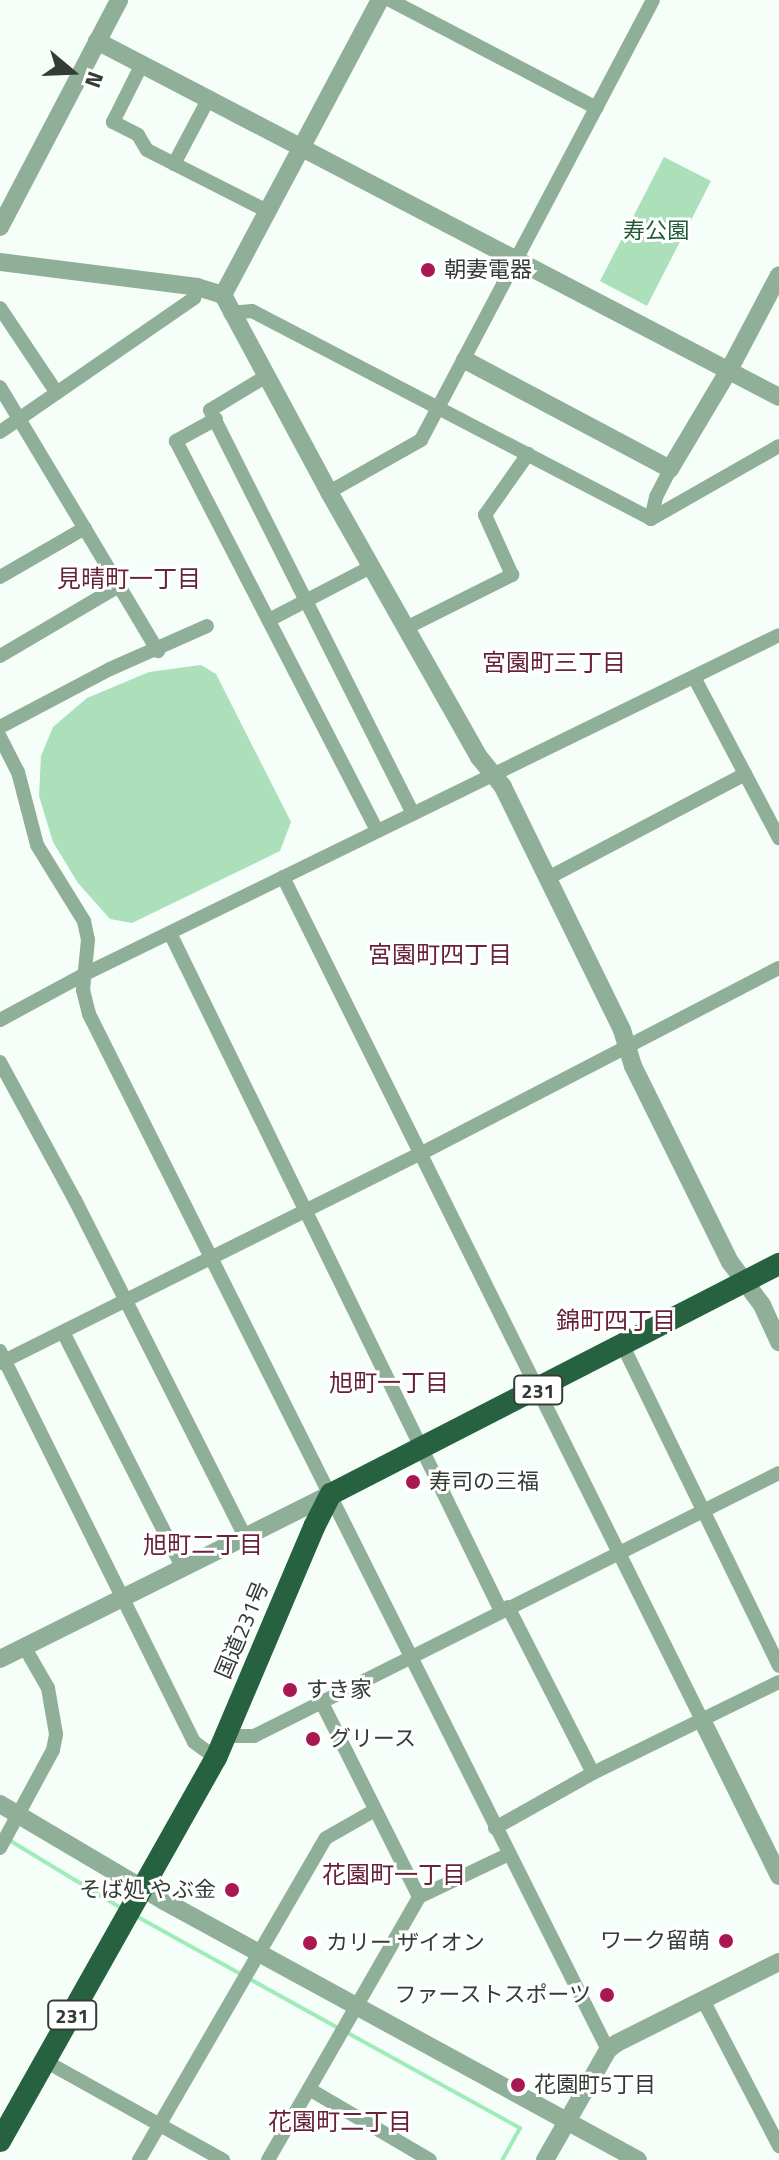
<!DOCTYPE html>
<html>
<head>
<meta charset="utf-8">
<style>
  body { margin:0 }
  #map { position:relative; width:779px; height:2160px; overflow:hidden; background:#f5fef8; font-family:"Titillium Web","Noto Sans JP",sans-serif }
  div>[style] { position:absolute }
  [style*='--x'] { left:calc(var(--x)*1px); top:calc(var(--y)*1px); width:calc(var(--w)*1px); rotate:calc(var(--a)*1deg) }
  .green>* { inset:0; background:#abe0bb }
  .stream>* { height:4px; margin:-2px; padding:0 2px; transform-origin:2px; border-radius:2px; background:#9fecb8 }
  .minor>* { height:14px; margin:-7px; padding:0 7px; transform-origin:7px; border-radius:7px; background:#90af99 }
  .tertiary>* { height:18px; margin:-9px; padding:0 9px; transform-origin:9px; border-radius:9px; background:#90af99 }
  .trunk>* { height:22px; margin:-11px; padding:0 11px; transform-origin:11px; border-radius:11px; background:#26623f }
  .dots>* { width:22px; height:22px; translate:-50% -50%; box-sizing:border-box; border:4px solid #fff; border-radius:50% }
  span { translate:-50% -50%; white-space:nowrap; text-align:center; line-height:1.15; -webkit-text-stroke:6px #fff; paint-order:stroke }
  .shield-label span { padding:2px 6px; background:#fff; border:2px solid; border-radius:6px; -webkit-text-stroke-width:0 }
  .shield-label { font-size:20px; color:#343c36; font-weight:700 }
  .park-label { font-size:22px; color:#235a39 }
  .poi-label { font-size:22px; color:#343c36 }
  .left { translate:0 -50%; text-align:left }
  .right { translate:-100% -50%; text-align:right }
  .street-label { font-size:22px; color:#343c36 }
  .neighbourhood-label { font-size:24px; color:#672338 }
  .north { position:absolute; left:32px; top:32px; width:80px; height:80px; -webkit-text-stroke:6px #fff; paint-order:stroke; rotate:109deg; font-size:22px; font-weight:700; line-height:32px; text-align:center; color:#343c36 }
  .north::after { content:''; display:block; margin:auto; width:28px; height:36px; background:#343c36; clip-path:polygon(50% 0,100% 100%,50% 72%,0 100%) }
</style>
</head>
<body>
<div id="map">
  <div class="green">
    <i style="clip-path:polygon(664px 157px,711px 181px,647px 306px,600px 281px)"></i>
    <i style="clip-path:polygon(201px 665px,216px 674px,291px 822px,280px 851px,132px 923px,110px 919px,78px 883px,53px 842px,39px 796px,41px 756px,53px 727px,87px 698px,149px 672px)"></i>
  </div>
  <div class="stream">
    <i style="--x:9;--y:1840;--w:131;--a:31.3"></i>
    <i style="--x:136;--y:1916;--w:231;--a:29"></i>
    <i style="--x:346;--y:2032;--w:199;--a:28.9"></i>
    <i style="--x:520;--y:2128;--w:37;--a:119"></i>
  </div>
  <div class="minor">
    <i style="--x:390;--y:0;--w:233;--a:27.6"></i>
    <i style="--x:142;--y:64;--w:65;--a:116.6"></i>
    <i style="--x:113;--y:122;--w:28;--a:27"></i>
    <i style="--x:138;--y:135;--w:17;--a:59"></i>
    <i style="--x:147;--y:150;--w:135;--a:26.9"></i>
    <i style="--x:174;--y:164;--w:75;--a:-62.1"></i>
    <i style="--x:0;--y:308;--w:102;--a:56.2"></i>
    <i style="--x:230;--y:313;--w:22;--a:-5"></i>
    <i style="--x:252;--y:311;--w:450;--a:27.5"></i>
    <i style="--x:651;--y:519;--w:147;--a:-29.7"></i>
    <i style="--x:265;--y:377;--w:64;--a:149"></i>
    <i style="--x:210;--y:410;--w:452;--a:63.3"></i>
    <i style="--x:0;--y:387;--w:308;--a:59.1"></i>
    <i style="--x:216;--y:419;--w:46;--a:151.2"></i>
    <i style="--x:176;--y:441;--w:439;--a:62.7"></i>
    <i style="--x:0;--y:432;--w:236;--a:-34.6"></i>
    <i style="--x:194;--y:298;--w:11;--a:-75"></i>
    <i style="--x:329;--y:492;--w:106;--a:-29.5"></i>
    <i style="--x:421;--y:440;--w:497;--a:-62.2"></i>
    <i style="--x:651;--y:519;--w:23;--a:-77"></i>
    <i style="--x:656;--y:497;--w:31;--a:-63"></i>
    <i style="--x:0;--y:577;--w:98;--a:-30"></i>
    <i style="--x:269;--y:620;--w:115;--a:-27.5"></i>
    <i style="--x:406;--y:628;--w:119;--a:-26.6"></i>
    <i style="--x:512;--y:575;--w:66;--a:-114.2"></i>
    <i style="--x:485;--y:515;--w:75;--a:-54.8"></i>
    <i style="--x:0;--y:656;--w:138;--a:-30.5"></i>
    <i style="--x:695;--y:679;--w:180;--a:62.2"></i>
    <i style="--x:0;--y:727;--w:124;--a:-27.8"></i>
    <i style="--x:110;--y:669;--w:106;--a:-23.9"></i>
    <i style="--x:0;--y:737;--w:39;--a:63"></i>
    <i style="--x:18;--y:772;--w:75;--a:75.4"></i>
    <i style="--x:37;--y:845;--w:89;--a:58.3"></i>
    <i style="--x:84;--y:921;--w:19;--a:78"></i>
    <i style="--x:88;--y:940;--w:50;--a:95.7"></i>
    <i style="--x:83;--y:990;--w:25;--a:76"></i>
    <i style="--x:89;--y:1014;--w:1159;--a:63.39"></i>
    <i style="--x:283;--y:877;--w:941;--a:63.57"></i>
    <i style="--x:548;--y:878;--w:223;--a:-27.8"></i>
    <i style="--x:170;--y:933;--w:754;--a:63.98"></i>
    <i style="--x:0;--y:1020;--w:97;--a:-28.4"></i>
    <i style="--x:85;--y:974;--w:772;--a:-26.03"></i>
    <i style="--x:0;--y:1062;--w:157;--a:61.5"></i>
    <i style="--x:75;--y:1200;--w:377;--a:63.2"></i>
    <i style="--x:63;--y:1332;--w:263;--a:63.1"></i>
    <i style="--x:623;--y:1346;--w:356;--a:64"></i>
    <i style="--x:0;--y:1351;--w:436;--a:63.6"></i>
    <i style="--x:194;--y:1742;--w:27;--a:36"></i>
    <i style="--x:0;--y:1363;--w:469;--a:-26.5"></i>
    <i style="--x:420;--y:1154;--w:404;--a:-27.4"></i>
    <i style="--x:508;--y:1607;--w:186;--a:62.9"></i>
    <i style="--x:321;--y:1701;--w:219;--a:63.4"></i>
    <i style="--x:226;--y:1736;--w:28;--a:0"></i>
    <i style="--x:254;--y:1736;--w:587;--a:-26.61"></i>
    <i style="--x:495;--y:1828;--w:112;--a:-29.3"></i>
    <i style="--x:593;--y:1773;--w:207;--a:-26.1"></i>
    <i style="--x:0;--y:1848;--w:111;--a:-61.6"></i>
    <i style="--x:53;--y:1750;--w:16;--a:-79"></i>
    <i style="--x:56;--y:1734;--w:47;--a:-99.9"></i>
    <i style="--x:48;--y:1688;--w:46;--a:-119.9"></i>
    <i style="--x:703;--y:2000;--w:165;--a:62.5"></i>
    <i style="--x:45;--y:2061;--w:204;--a:29.1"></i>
    <i style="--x:309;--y:2089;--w:140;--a:30.4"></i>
    <i style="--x:139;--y:2160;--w:372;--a:-59.9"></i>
    <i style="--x:326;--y:1838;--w:56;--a:-29.7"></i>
    <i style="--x:268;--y:2160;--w:303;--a:-60.1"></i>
    <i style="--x:419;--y:1897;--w:100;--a:-25.5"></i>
  </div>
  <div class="tertiary">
    <i style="--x:97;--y:41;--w:769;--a:27.56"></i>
    <i style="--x:0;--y:227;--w:256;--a:-62.3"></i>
    <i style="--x:0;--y:262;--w:199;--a:7.2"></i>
    <i style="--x:197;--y:287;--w:27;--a:17"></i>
    <i style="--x:223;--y:295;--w:224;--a:61.7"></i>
    <i style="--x:329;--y:492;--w:305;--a:60.5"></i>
    <i style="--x:479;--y:757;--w:38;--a:51"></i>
    <i style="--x:503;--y:787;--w:271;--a:63.9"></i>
    <i style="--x:622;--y:1030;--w:38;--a:73"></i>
    <i style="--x:633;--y:1066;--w:219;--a:63.7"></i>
    <i style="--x:730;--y:1262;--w:54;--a:53.3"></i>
    <i style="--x:762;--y:1305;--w:41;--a:65.3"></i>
    <i style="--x:223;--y:295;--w:334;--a:-62"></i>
    <i style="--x:465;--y:360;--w:232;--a:28"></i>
    <i style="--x:670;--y:469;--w:115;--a:-59.2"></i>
    <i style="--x:729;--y:370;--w:107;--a:-62.2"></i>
    <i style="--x:0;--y:1659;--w:370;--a:-26.5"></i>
    <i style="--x:702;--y:1720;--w:174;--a:63.7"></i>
    <i style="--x:0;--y:1804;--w:191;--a:30.6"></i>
    <i style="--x:164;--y:1901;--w:540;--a:28.65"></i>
    <i style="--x:545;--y:2160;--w:127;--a:-60.2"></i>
    <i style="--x:608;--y:2050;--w:11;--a:-38"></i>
    <i style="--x:617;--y:2043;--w:181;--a:-26.6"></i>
  </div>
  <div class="trunk">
    <i style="--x:0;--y:2141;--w:440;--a:-60.6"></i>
    <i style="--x:216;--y:1758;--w:253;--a:-67"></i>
    <i style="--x:315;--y:1525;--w:35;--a:-63"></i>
    <i style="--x:331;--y:1494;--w:504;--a:-27.18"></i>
  </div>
  <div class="dots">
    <i style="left:428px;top:270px;background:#a91852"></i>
    <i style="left:413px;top:1482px;background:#a91852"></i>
    <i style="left:290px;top:1690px;background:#a91852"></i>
    <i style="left:313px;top:1739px;background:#a91852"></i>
    <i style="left:232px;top:1890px;background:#a91852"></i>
    <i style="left:726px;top:1941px;background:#a91852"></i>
    <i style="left:310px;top:1943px;background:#a91852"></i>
    <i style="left:607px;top:1995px;background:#a91852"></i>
    <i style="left:518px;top:2085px;background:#a91852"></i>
  </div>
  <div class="shield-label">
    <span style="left:538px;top:1390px">231</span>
    <span style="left:72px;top:2015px">231</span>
  </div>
  <div class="park-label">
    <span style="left:656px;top:231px">寿公園</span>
  </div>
  <div class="poi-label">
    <span class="left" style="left:444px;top:270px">朝妻電器</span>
    <span class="left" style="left:429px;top:1482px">寿司の三福</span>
    <span class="left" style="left:306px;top:1690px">すき家</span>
    <span class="left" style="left:329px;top:1739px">グリース</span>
    <span class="right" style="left:216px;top:1890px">そば処 やぶ金</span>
    <span class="right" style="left:710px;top:1941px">ワーク留萌</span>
    <span class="left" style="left:326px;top:1943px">カリー ザイオン</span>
    <span class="right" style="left:591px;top:1995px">ファーストスポーツ</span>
    <span class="left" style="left:534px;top:2085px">花園町5丁目</span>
  </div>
  <div class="street-label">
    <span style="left:242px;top:1630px;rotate:-67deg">国道231号</span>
  </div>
  <div class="neighbourhood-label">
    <span style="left:129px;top:579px">見晴町一丁目</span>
    <span style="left:554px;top:663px">宮園町三丁目</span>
    <span style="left:440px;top:955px">宮園町四丁目</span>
    <span style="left:616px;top:1321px">錦町四丁目</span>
    <span style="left:389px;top:1383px">旭町一丁目</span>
    <span style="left:203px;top:1545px">旭町二丁目</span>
    <span style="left:394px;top:1875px">花園町一丁目</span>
    <span style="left:340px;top:2122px">花園町二丁目</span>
  </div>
  <div class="north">N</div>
</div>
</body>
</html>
